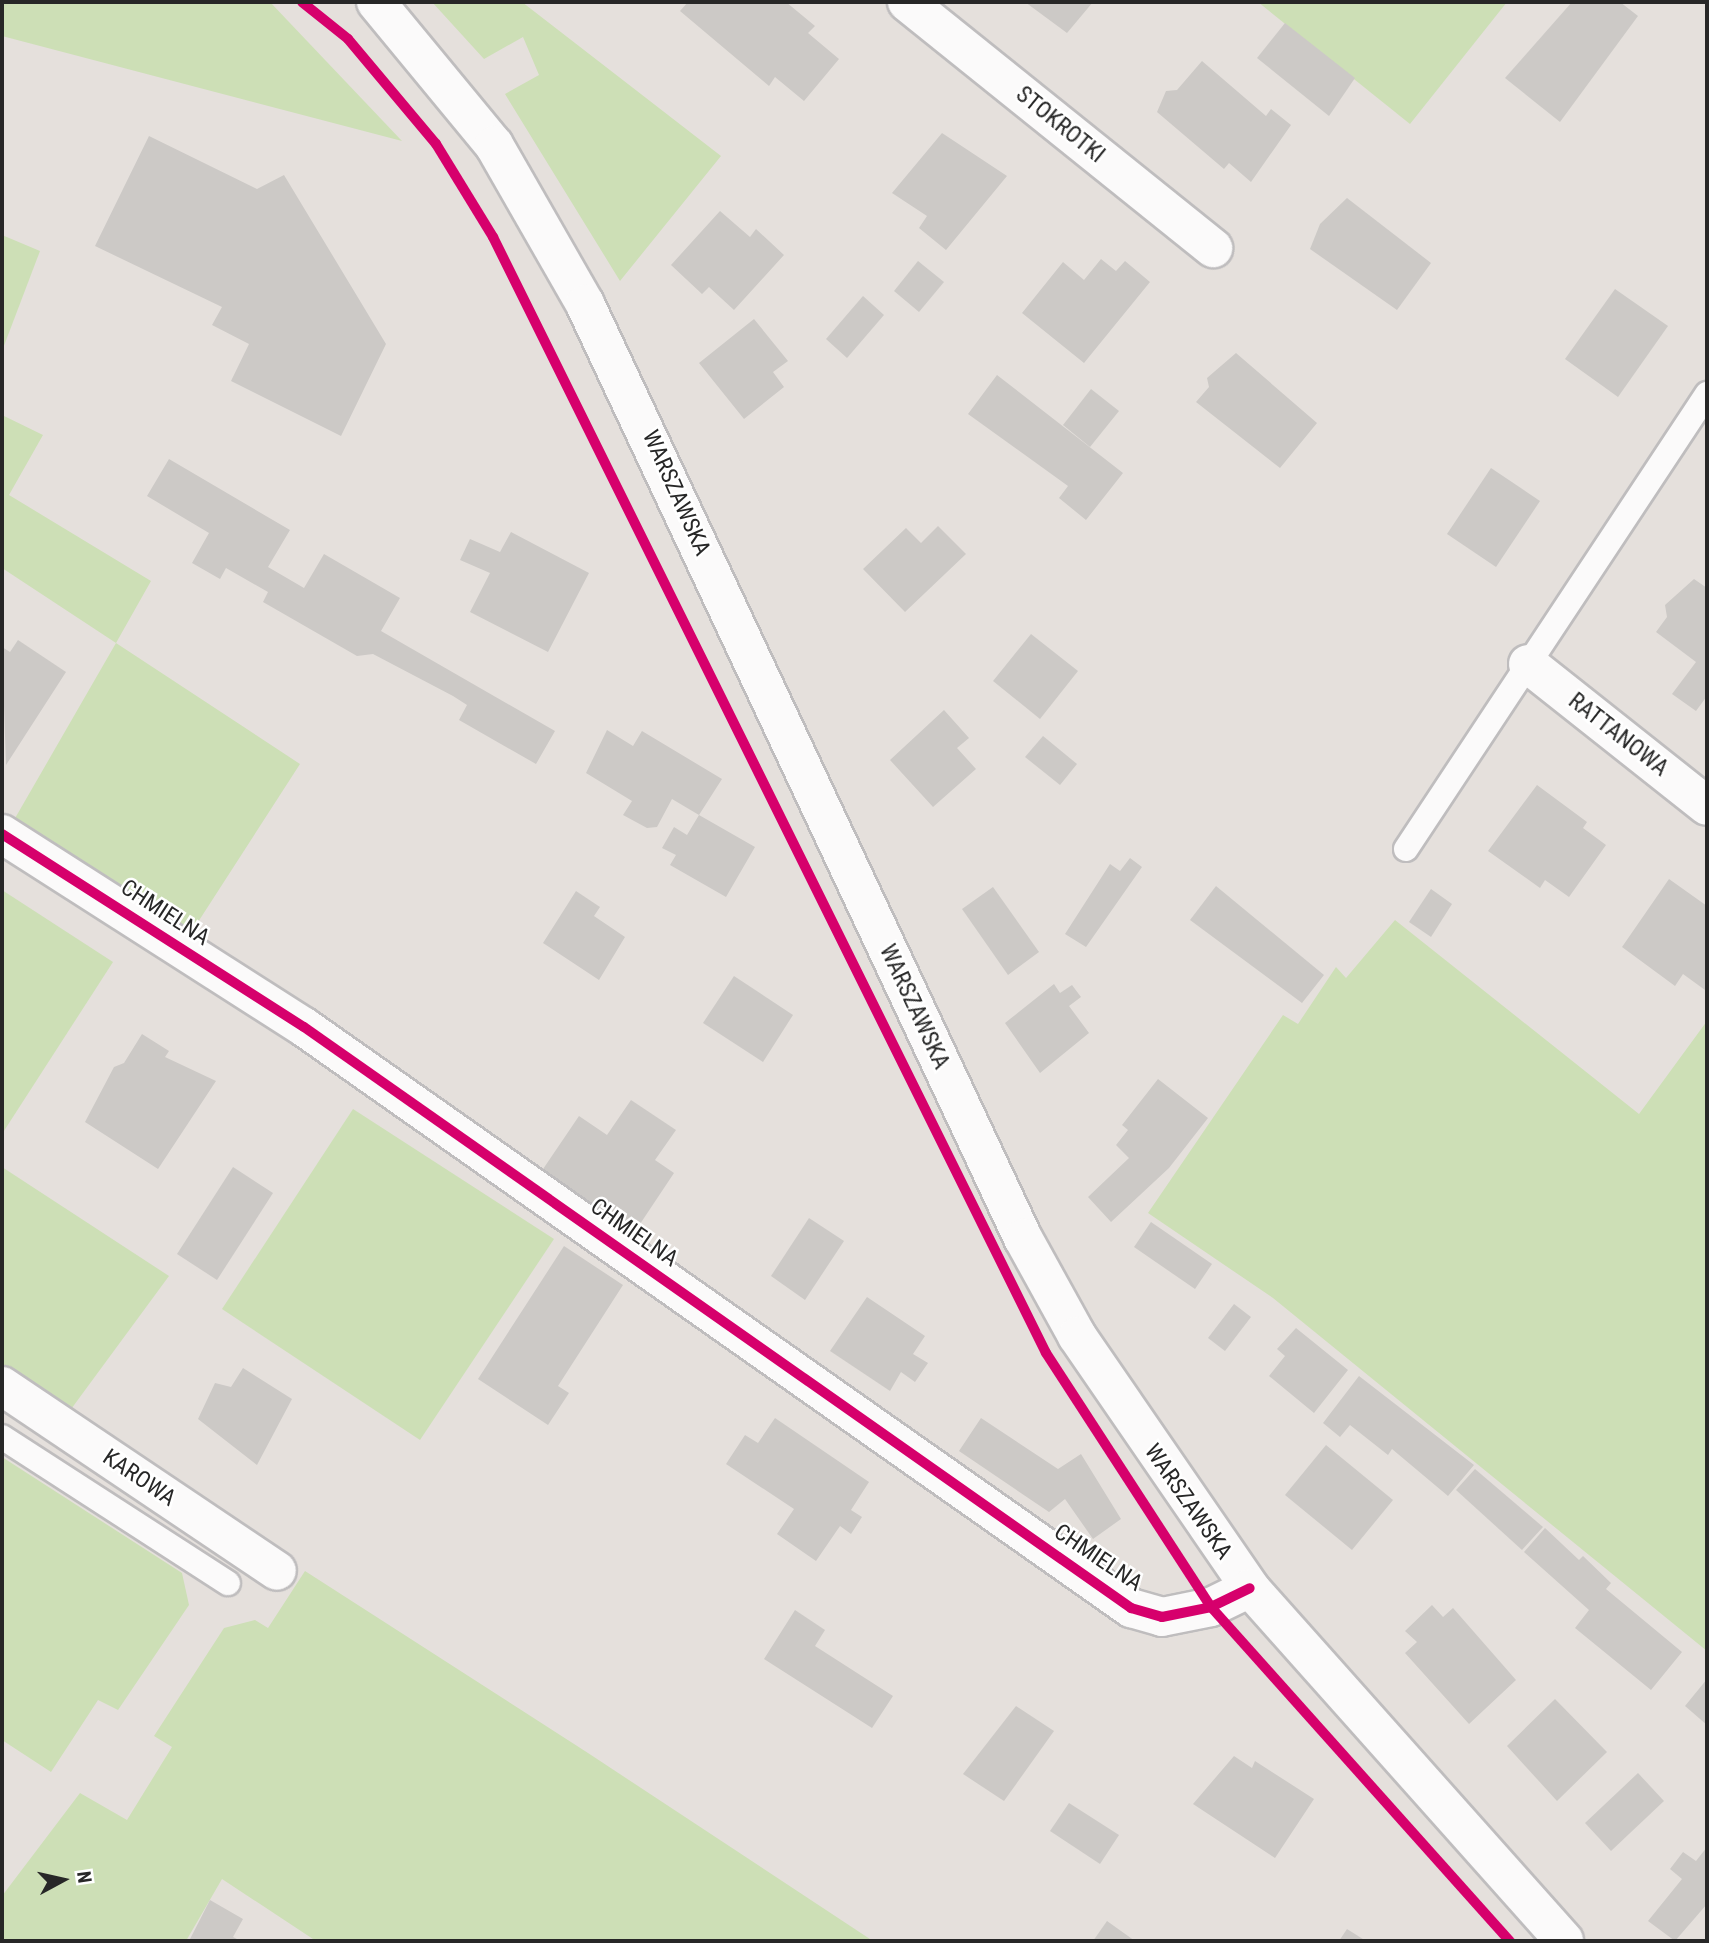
<!DOCTYPE html>
<html>
<head>
<meta charset="utf-8">
<style>
  body { margin:0 }
  #map { position:relative; width:1709px; height:1943px; overflow:hidden; background:#e5e0dc; font-family:"Roboto Condensed",sans-serif }
  div>[style] { position:absolute }
  [style*='--x'] { left:calc(var(--x)*1px); top:calc(var(--y)*1px); width:calc(var(--w)*1px); rotate:calc(var(--a)*1deg) }
  .green>* { inset:0; background:#cddfb6 }
  .building>* { inset:0; background:#ccc9c6 }
  .roads { filter:drop-shadow(2px 0 #bfbdbe) drop-shadow(-2px 0 #bfbdbe) drop-shadow(0 2px #bfbdbe) drop-shadow(0 -2px #bfbdbe) }
  .lane>* { height:24px; margin:-12px; padding:0 12px; transform-origin:12px; border-radius:12px; background:#fbfafa }
  .street>* { height:38px; margin:-19px; padding:0 19px; transform-origin:19px; border-radius:19px; background:#fbfafa }
  .secondary>* { height:38px; margin:-19px; padding:0 19px; transform-origin:19px; border-radius:19px; background:#fbfafa }
  .cycleway>* { height:10px; margin:-5px; padding:0 5px; transform-origin:5px; border-radius:5px; background:#d6006c }
  span { translate:-50% -50%; white-space:nowrap; text-align:center; line-height:1.15; -webkit-text-stroke:5px #fff; paint-order:stroke }
  .street-label { font-size:23px; color:#272727 }
  .frame { position:absolute; inset:0; border:4px solid #272727; pointer-events:none }
  .north { position:absolute; left:28px; top:1845px; width:70px; height:70px; -webkit-text-stroke:5px #fff; paint-order:stroke; rotate:82deg; font-size:19px; font-weight:700; line-height:28px; text-align:center; color:#272727 }
  .north::after { content:''; display:block; margin:auto; width:24px; height:32px; background:#272727; clip-path:polygon(50% 0,100% 100%,50% 72%,0 100%) }
</style>
</head>
<body>
<div id="map">
  <div class="green">
    <i style="clip-path:polygon(2px 2px,270px 2px,402px 141px,2px 36px)"></i>
    <i style="clip-path:polygon(432px 2px,522px 2px,721px 156px,620px 281px,505px 94px,539px 75px,523px 37px,484px 59px)"></i>
    <i style="clip-path:polygon(1258px 2px,1507px 2px,1410px 124px)"></i>
    <i style="clip-path:polygon(2px 235px,40px 251px,2px 351px)"></i>
    <i style="clip-path:polygon(2px 415px,43px 435px,9px 495px,151px 581px,116px 643px,300px 764px,189px 936px,14px 820px,116px 643px,2px 568px)"></i>
    <i style="clip-path:polygon(2px 890px,113px 962px,2px 1134px)"></i>
    <i style="clip-path:polygon(1395px 920px,1639px 1114px,1707px 1021px,1707px 1651px,1273px 1298px,1148px 1213px,1283px 1015px,1298px 1024px,1336px 967px,1346px 978px)"></i>
    <i style="clip-path:polygon(353px 1109px,554px 1239px,420px 1440px,222px 1309px)"></i>
    <i style="clip-path:polygon(2px 1167px,169px 1276px,66px 1416px,2px 1374px)"></i>
    <i style="clip-path:polygon(2px 1457px,182px 1573px,189px 1605px,118px 1710px,98px 1700px,51px 1772px,2px 1740px)"></i>
    <i style="clip-path:polygon(305px 1571px,588px 1753px,873px 1941px,316px 1941px,222px 1879px,186px 1941px,2px 1941px,2px 1896px,80px 1793px,127px 1820px,172px 1747px,154px 1736px,224px 1628px,255px 1620px,268px 1628px)"></i>
  </div>
  <div class="building">
    <i style="clip-path:polygon(688px 2px,786px 2px,815px 26px,808px 33px,839px 59px,804px 101px,775px 77px,769px 86px,680px 11px)"></i>
    <i style="clip-path:polygon(1025px 2px,1093px 2px,1067px 33px)"></i>
    <i style="clip-path:polygon(1572px 2px,1620px 2px,1638px 16px,1560px 122px,1505px 78px)"></i>
    <i style="clip-path:polygon(1285px 23px,1355px 78px,1329px 116px,1257px 58px)"></i>
    <i style="clip-path:polygon(1202px 61px,1266px 116px,1271px 109px,1291px 125px,1251px 182px,1229px 163px,1224px 169px,1157px 112px,1166px 91px,1177px 90px)"></i>
    <i style="clip-path:polygon(942px 133px,1007px 176px,946px 250px,919px 228px,927px 216px,892px 193px)"></i>
    <i style="clip-path:polygon(149px 136px,257px 189px,284px 175px,386px 344px,341px 436px,231px 381px,249px 344px,212px 325px,222px 307px,95px 246px)"></i>
    <i style="clip-path:polygon(1347px 198px,1431px 263px,1397px 310px,1310px 249px,1320px 224px)"></i>
    <i style="clip-path:polygon(720px 211px,750px 237px,756px 229px,784px 255px,734px 310px,709px 287px,702px 294px,671px 265px)"></i>
    <i style="clip-path:polygon(1101px 259px,1116px 271px,1125px 261px,1150px 282px,1084px 363px,1022px 313px,1063px 262px,1084px 280px)"></i>
    <i style="clip-path:polygon(918px 261px,944px 282px,919px 312px,894px 291px)"></i>
    <i style="clip-path:polygon(1615px 289px,1668px 326px,1618px 397px,1565px 359px)"></i>
    <i style="clip-path:polygon(863px 296px,884px 315px,847px 358px,826px 339px)"></i>
    <i style="clip-path:polygon(754px 319px,788px 361px,773px 372px,784px 387px,744px 419px,699px 363px)"></i>
    <i style="clip-path:polygon(1236px 353px,1317px 423px,1280px 468px,1196px 402px,1209px 387px,1207px 378px)"></i>
    <i style="clip-path:polygon(997px 375px,1123px 473px,1086px 520px,1059px 498px,1068px 486px,968px 414px)"></i>
    <i style="clip-path:polygon(1091px 389px,1119px 411px,1090px 447px,1063px 425px)"></i>
    <i style="clip-path:polygon(169px 459px,290px 530px,268px 567px,304px 588px,324px 554px,400px 598px,381px 631px,555px 731px,536px 764px,459px 720px,467px 705px,453px 696px,373px 654px,357px 656px,263px 602px,268px 592px,226px 568px,220px 579px,192px 563px,209px 533px,147px 496px)"></i>
    <i style="clip-path:polygon(1491px 468px,1540px 501px,1496px 567px,1447px 534px)"></i>
    <i style="clip-path:polygon(938px 526px,966px 554px,905px 612px,863px 569px,906px 528px,921px 543px)"></i>
    <i style="clip-path:polygon(511px 532px,589px 573px,548px 652px,470px 612px,490px 573px,460px 560px,470px 539px,500px 552px)"></i>
    <i style="clip-path:polygon(1694px 579px,1707px 588px,1707px 696px,1696px 711px,1672px 694px,1696px 662px,1656px 632px,1667px 617px,1665px 605px)"></i>
    <i style="clip-path:polygon(1031px 634px,1078px 671px,1040px 719px,993px 681px)"></i>
    <i style="clip-path:polygon(18px 640px,66px 672px,6px 765px,2px 647px,10px 652px)"></i>
    <i style="clip-path:polygon(944px 710px,969px 738px,957px 748px,976px 769px,933px 807px,890px 760px)"></i>
    <i style="clip-path:polygon(607px 730px,633px 746px,642px 731px,722px 779px,699px 815px,755px 847px,726px 897px,670px 865px,676px 855px,662px 848px,674px 827px,687px 835px,699px 815px,672px 799px,657px 827px,647px 828px,623px 815px,632px 801px,586px 773px)"></i>
    <i style="clip-path:polygon(1043px 736px,1077px 764px,1060px 785px,1025px 757px)"></i>
    <i style="clip-path:polygon(1537px 785px,1587px 822px,1583px 828px,1606px 845px,1569px 897px,1545px 880px,1540px 888px,1488px 851px)"></i>
    <i style="clip-path:polygon(1130px 858px,1142px 867px,1086px 947px,1065px 934px,1110px 864px,1120px 871px)"></i>
    <i style="clip-path:polygon(1669px 879px,1707px 906px,1705px 990px,1683px 974px,1675px 986px,1622px 947px)"></i>
    <i style="clip-path:polygon(1216px 886px,1324px 975px,1302px 1003px,1190px 920px)"></i>
    <i style="clip-path:polygon(993px 887px,1039px 952px,1008px 975px,962px 909px)"></i>
    <i style="clip-path:polygon(1431px 889px,1452px 904px,1431px 937px,1409px 922px)"></i>
    <i style="clip-path:polygon(576px 891px,600px 907px,594px 916px,625px 937px,599px 980px,543px 943px)"></i>
    <i style="clip-path:polygon(734px 976px,793px 1015px,763px 1062px,703px 1023px)"></i>
    <i style="clip-path:polygon(1054px 984px,1060px 993px,1072px 985px,1081px 997px,1069px 1006px,1089px 1033px,1040px 1073px,1005px 1023px)"></i>
    <i style="clip-path:polygon(142px 1034px,169px 1051px,165px 1057px,216px 1081px,158px 1169px,85px 1122px,114px 1067px,124px 1063px)"></i>
    <i style="clip-path:polygon(1158px 1079px,1208px 1118px,1169px 1168px,1111px 1222px,1088px 1197px,1129px 1158px,1116px 1145px,1128px 1130px,1122px 1125px)"></i>
    <i style="clip-path:polygon(631px 1100px,676px 1130px,655px 1160px,674px 1173px,632px 1236px,539px 1175px,579px 1116px,607px 1135px)"></i>
    <i style="clip-path:polygon(233px 1167px,273px 1193px,217px 1280px,177px 1254px)"></i>
    <i style="clip-path:polygon(809px 1218px,844px 1241px,805px 1300px,771px 1276px)"></i>
    <i style="clip-path:polygon(1151px 1222px,1212px 1264px,1195px 1289px,1134px 1247px)"></i>
    <i style="clip-path:polygon(564px 1246px,623px 1285px,558px 1386px,569px 1393px,548px 1425px,478px 1379px)"></i>
    <i style="clip-path:polygon(867px 1297px,925px 1336px,913px 1354px,928px 1363px,915px 1382px,901px 1372px,890px 1391px,830px 1351px)"></i>
    <i style="clip-path:polygon(1234px 1304px,1251px 1317px,1225px 1351px,1208px 1338px)"></i>
    <i style="clip-path:polygon(1296px 1328px,1348px 1370px,1314px 1413px,1269px 1376px,1285px 1356px,1277px 1349px)"></i>
    <i style="clip-path:polygon(243px 1368px,292px 1399px,257px 1465px,198px 1419px,215px 1383px,231px 1387px)"></i>
    <i style="clip-path:polygon(1359px 1376px,1474px 1465px,1448px 1496px,1392px 1449px,1388px 1455px,1350px 1425px,1340px 1437px,1323px 1423px)"></i>
    <i style="clip-path:polygon(775px 1418px,869px 1482px,851px 1510px,862px 1517px,851px 1534px,840px 1526px,816px 1561px,777px 1534px,794px 1509px,726px 1464px,745px 1435px,758px 1443px)"></i>
    <i style="clip-path:polygon(981px 1418px,1058px 1469px,1081px 1454px,1121px 1519px,1093px 1539px,1065px 1499px,1049px 1512px,959px 1451px)"></i>
    <i style="clip-path:polygon(1326px 1445px,1393px 1500px,1352px 1550px,1285px 1495px)"></i>
    <i style="clip-path:polygon(1475px 1469px,1543px 1527px,1522px 1550px,1456px 1490px)"></i>
    <i style="clip-path:polygon(1545px 1528px,1579px 1560px,1583px 1556px,1611px 1583px,1606px 1589px,1682px 1652px,1651px 1690px,1575px 1628px,1589px 1610px,1524px 1552px)"></i>
    <i style="clip-path:polygon(1432px 1605px,1443px 1617px,1453px 1608px,1516px 1680px,1469px 1724px,1405px 1653px,1417px 1642px,1405px 1631px)"></i>
    <i style="clip-path:polygon(795px 1610px,825px 1630px,815px 1646px,893px 1696px,872px 1728px,764px 1659px)"></i>
    <i style="clip-path:polygon(1707px 1679px,1707px 1725px,1685px 1706px)"></i>
    <i style="clip-path:polygon(1555px 1699px,1607px 1752px,1557px 1801px,1507px 1746px)"></i>
    <i style="clip-path:polygon(1016px 1706px,1054px 1731px,1004px 1801px,963px 1774px)"></i>
    <i style="clip-path:polygon(1234px 1756px,1252px 1768px,1255px 1761px,1314px 1799px,1275px 1858px,1193px 1804px)"></i>
    <i style="clip-path:polygon(1638px 1773px,1664px 1801px,1611px 1851px,1585px 1823px)"></i>
    <i style="clip-path:polygon(1069px 1803px,1119px 1835px,1100px 1864px,1050px 1831px)"></i>
    <i style="clip-path:polygon(1707px 1847px,1707px 1904px,1675px 1941px,1648px 1921px,1682px 1879px,1670px 1869px,1683px 1852px,1696px 1861px)"></i>
    <i style="clip-path:polygon(210px 1900px,243px 1919px,233px 1937px,241px 1941px,189px 1941px)"></i>
    <i style="clip-path:polygon(1107px 1921px,1135px 1941px,1093px 1941px)"></i>
    <i style="clip-path:polygon(1347px 1929px,1366px 1941px,1339px 1941px)"></i>
  </div>
  <div class="roads">
    <div class="lane">
      <i style="--x:1406;--y:849;--w:546;--a:-56.51"></i>
      <i style="--x:2;--y:1437;--w:269;--a:32.9"></i>
    </div>
    <div class="street">
      <i style="--x:907;--y:2;--w:393;--a:38.8"></i>
      <i style="--x:1528;--y:664;--w:228;--a:38.4"></i>
      <i style="--x:2;--y:834;--w:358;--a:32.6"></i>
      <i style="--x:304;--y:1027;--w:1011;--a:35.09"></i>
      <i style="--x:1131;--y:1608;--w:32;--a:16"></i>
      <i style="--x:1162;--y:1617;--w:50;--a:-11.5"></i>
      <i style="--x:1211;--y:1607;--w:43;--a:-26"></i>
      <i style="--x:2;--y:1386;--w:331;--a:33.9"></i>
    </div>
    <div class="secondary">
      <i style="--x:376;--y:2;--w:185;--a:50.5"></i>
      <i style="--x:494;--y:145;--w:183;--a:60.2"></i>
      <i style="--x:585;--y:304;--w:1032;--a:64.88"></i>
      <i style="--x:1023;--y:1238;--w:112;--a:61.1"></i>
      <i style="--x:1077;--y:1336;--w:306;--a:55.5"></i>
      <i style="--x:1250;--y:1588;--w:472;--a:48.3"></i>
    </div>
  </div>
  <div class="cycleway">
    <i style="--x:302;--y:2;--w:59;--a:38.8"></i>
    <i style="--x:348;--y:39;--w:137;--a:50"></i>
    <i style="--x:436;--y:144;--w:109;--a:58.5"></i>
    <i style="--x:493;--y:237;--w:1245;--a:63.64"></i>
    <i style="--x:1046;--y:1353;--w:303;--a:57"></i>
    <i style="--x:1211;--y:1607;--w:448;--a:48.2"></i>
    <i style="--x:2;--y:834;--w:358;--a:32.6"></i>
    <i style="--x:304;--y:1027;--w:1011;--a:35.09"></i>
    <i style="--x:1131;--y:1608;--w:32;--a:16"></i>
    <i style="--x:1162;--y:1617;--w:50;--a:-11.5"></i>
    <i style="--x:1211;--y:1607;--w:43;--a:-26"></i>
  </div>
  <div class="street-label">
    <span style="left:1060px;top:125px;rotate:39deg">STOKROTKI</span>
    <span style="left:676px;top:493px;rotate:66deg">WARSZAWSKA</span>
    <span style="left:1618px;top:735px;rotate:38deg">RATTANOWA</span>
    <span style="left:165px;top:913px;rotate:33deg">CHMIELNA</span>
    <span style="left:914px;top:1007px;rotate:65deg">WARSZAWSKA</span>
    <span style="left:634px;top:1233px;rotate:35deg">CHMIELNA</span>
    <span style="left:139px;top:1478px;rotate:34deg">KAROWA</span>
    <span style="left:1188px;top:1502px;rotate:55deg">WARSZAWSKA</span>
    <span style="left:1098px;top:1558px;rotate:34deg">CHMIELNA</span>
  </div>
  <div class="frame"></div>
  <div class="north">N</div>
</div>
</body>
</html>
